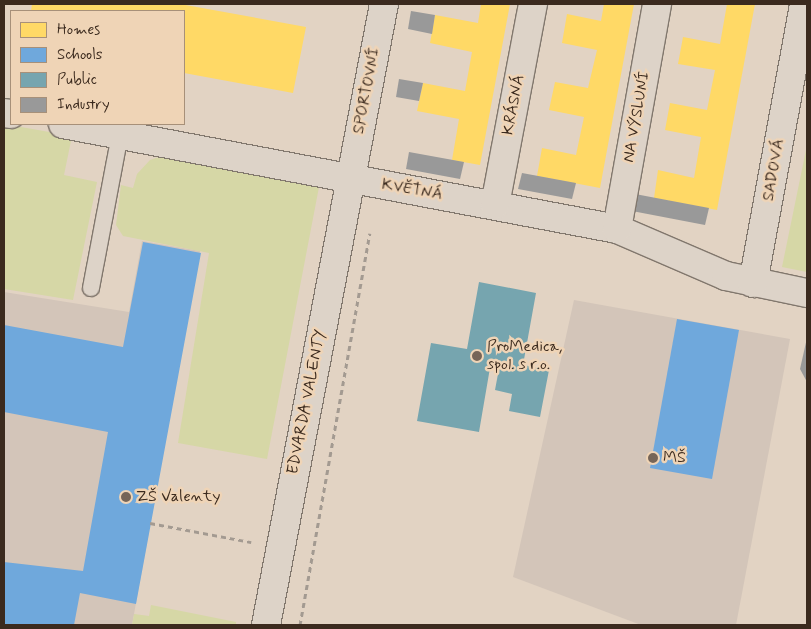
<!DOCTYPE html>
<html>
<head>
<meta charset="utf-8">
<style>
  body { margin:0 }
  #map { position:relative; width:811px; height:629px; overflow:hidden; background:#e2d3c3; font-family:Mynerve,sans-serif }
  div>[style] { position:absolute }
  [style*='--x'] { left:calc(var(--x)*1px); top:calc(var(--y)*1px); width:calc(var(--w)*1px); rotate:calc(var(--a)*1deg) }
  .built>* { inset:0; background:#d3c5b9 }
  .green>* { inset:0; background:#d6d7a6 }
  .homes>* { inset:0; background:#ffd966 }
  .schools>* { inset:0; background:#6fa8dc }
  .public>* { inset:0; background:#76a5af }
  .industry>* { inset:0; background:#999 }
  .path>* { height:3px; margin-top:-1.5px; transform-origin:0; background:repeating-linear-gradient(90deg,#a39a91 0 5px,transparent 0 9px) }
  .roads { filter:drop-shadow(1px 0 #81776d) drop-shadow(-1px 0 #81776d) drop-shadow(0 1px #81776d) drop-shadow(0 -1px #81776d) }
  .lane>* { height:16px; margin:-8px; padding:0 8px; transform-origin:8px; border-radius:8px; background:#ddd3c8 }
  .street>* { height:28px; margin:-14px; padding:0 14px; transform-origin:14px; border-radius:14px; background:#ddd3c8 }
  .dots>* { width:14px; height:14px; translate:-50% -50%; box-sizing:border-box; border:2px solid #efd4b6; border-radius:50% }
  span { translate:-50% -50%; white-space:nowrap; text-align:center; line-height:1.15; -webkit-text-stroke:5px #efd4b6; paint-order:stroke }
  .street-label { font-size:16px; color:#3b2a1e }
  .poi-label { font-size:16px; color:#3b2a1e }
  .left { translate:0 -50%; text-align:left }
  .frame { position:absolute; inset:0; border:5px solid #3b2a1e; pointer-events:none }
  .legend { position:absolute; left:10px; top:10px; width:175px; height:115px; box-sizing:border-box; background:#efd4b6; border:1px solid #a79079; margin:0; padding:6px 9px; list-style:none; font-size:15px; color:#3b2a1e }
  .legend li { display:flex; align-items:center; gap:10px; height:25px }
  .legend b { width:25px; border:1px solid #a79079 }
</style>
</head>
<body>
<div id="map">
  <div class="built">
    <i style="clip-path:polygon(142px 241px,200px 251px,132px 625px,4px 625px,4px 292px,129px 312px)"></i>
    <i style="clip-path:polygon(574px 300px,790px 339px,736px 625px,641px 625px,513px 577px)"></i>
  </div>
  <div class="green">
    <i style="clip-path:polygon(4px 124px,72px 136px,64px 175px,97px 182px,73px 300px,4px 289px)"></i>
    <i style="clip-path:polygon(807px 145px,807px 272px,782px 267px)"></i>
    <i style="clip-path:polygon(168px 154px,296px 175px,319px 187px,267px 459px,178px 443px,209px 253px,123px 236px,116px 225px,121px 185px,133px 188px,137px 174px,150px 160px)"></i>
    <i style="clip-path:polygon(151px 605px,236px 622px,236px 625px,132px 625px,134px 614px,149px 616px)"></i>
  </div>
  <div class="homes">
    <i style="clip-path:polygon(32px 4px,180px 4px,306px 27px,293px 93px,184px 73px,184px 11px,31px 11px)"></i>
    <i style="clip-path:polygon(481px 4px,510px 4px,480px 165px,452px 160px,459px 119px,417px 111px,423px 83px,465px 91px,472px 52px,430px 43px,435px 15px,478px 23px)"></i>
    <i style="clip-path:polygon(604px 4px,634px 4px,600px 188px,537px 176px,542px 148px,576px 155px,584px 117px,549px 110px,555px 82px,588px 88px,597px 50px,562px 43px,567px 14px,601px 21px)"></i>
    <i style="clip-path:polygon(727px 4px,755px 4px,717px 210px,654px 198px,658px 170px,694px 178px,701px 137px,665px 130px,670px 103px,707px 110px,715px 70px,678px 64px,683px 37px,720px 44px)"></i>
  </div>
  <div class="schools">
    <i style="clip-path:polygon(143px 242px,201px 253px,136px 604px,80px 593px,74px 625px,4px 625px,4px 562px,83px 571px,108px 432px,4px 412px,4px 325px,123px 347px)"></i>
    <i style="clip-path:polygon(677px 319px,739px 330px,712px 479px,650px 468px)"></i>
  </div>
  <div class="public">
    <i style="clip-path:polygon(479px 282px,536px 293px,523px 365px,549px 370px,540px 417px,509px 411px,512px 394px,495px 390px,500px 363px,491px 362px,479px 432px,417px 421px,431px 343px,467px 349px)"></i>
  </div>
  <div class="industry">
    <i style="clip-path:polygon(411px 11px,435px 15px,432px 34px,408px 29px)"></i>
    <i style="clip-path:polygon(399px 79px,423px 83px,419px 101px,396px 97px)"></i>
    <i style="clip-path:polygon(409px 152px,464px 162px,460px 179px,406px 169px)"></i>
    <i style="clip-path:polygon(522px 173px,576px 183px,572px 199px,518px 189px)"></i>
    <i style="clip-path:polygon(635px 194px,709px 208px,705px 225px,632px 211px)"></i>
    <i style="clip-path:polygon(807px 338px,807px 382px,800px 369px)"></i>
  </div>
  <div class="path">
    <i style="--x:150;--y:523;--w:103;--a:10.7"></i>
    <i style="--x:300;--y:625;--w:398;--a:-79.9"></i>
  </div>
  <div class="roads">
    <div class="lane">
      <i style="--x:91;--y:288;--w:156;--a:-79.3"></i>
    </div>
    <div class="street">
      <i style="--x:4;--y:113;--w:7;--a:8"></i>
      <i style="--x:63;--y:124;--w:564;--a:10.73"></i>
      <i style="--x:617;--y:229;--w:119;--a:23.3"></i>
      <i style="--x:726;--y:276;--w:83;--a:11.9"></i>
      <i style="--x:495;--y:205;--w:205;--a:-79.3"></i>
      <i style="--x:617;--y:229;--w:229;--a:-79.9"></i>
      <i style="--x:753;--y:283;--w:284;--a:-79.6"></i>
      <i style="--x:266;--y:625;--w:632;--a:-79.24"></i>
    </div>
  </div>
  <div class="dots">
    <i style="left:477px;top:356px;background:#756558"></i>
    <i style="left:653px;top:458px;background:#756558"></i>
    <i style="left:126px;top:497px;background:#756558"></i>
  </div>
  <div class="street-label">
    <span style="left:367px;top:91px;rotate:-79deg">SPORTOVNÍ</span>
    <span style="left:514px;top:105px;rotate:-79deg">KRÁSNÁ</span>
    <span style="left:637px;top:117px;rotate:-80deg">NA VÝSLUNÍ</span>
    <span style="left:774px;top:170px;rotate:-80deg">SADOVÁ</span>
    <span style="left:412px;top:190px;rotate:10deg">KVĚTNÁ</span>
    <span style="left:307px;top:402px;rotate:-79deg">EDVARDA VALENTY</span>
  </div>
  <div class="poi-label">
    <span class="left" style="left:487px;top:356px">ProMedica,<br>spol. s r.o.</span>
    <span class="left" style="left:663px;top:458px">MŠ</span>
    <span class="left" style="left:136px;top:497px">ZŠ Valenty</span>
  </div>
  <div class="frame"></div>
  <ul class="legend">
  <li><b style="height:14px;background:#ffd966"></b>Homes</li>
  <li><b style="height:14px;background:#6fa8dc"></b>Schools</li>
  <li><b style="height:14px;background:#76a5af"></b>Public</li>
  <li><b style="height:14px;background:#999"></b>Industry</li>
  </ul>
</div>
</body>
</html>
